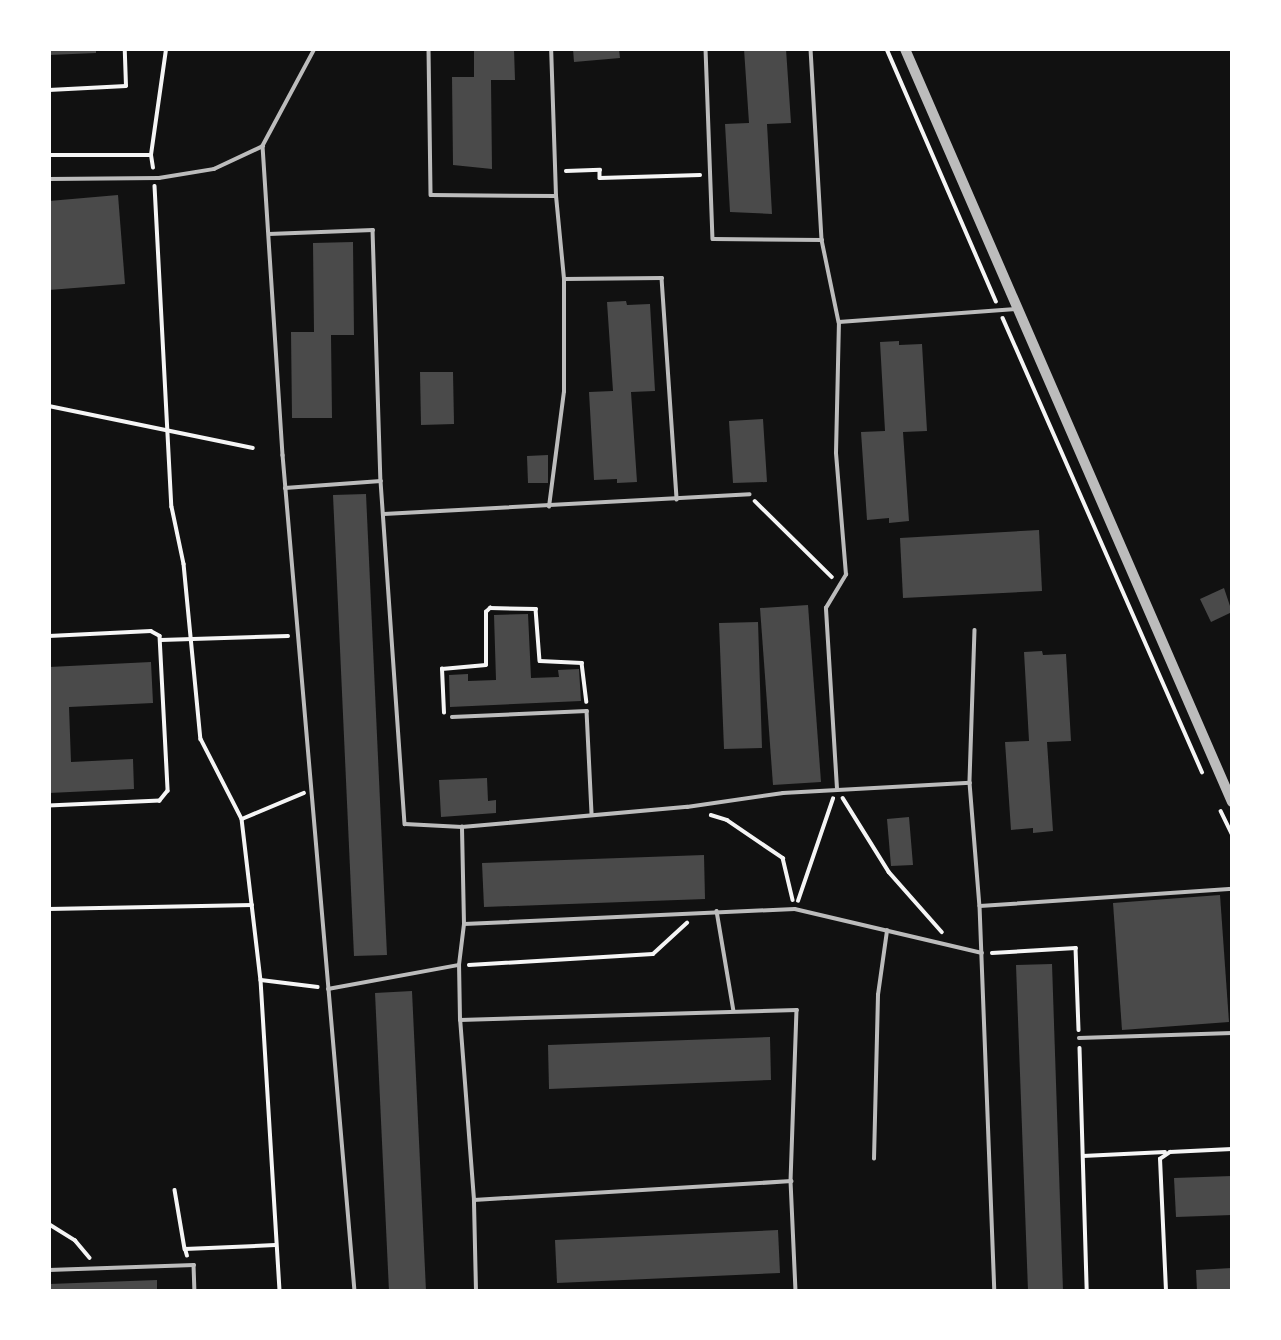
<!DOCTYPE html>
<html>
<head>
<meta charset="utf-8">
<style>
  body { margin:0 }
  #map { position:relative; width:1281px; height:1340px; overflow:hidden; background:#111; font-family:"DejaVu Sans",sans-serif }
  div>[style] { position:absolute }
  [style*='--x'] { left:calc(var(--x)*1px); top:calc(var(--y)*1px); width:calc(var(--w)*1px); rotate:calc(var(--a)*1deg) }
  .building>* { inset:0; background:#4a4a4a }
  .path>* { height:3.5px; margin:-1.75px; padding:0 1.75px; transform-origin:1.75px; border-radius:1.75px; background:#f5f5f5 }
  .service>* { height:3.5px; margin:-1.75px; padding:0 1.75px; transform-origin:1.75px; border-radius:1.75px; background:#bcbcbc }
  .tertiary>* { height:10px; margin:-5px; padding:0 5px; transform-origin:5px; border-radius:5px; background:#bcbcbc }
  span { translate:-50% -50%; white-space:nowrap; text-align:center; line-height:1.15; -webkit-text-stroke:5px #fff; paint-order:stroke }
  .frame { position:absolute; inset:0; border:51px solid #fff; pointer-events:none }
</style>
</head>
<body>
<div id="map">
  <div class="building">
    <i style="clip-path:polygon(49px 49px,96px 49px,96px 53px,49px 55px)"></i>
    <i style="clip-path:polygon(474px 49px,514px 49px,515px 80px,491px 80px,492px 169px,453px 165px,452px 77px,474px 77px)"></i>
    <i style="clip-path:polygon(573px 49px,619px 49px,620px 58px,574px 62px)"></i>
    <i style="clip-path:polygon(744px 49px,786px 49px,791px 123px,767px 124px,772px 214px,730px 212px,725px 124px,749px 123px)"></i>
    <i style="clip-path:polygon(118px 195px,125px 284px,49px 290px,49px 201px)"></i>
    <i style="clip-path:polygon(353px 242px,354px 335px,331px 335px,332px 418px,292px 418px,291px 332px,314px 332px,313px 243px)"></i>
    <i style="clip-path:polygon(626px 301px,627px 305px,650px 304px,655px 391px,631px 392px,637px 482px,617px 483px,617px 479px,594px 480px,589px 392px,613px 391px,607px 302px)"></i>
    <i style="clip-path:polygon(899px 341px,899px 345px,922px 344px,927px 431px,903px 432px,909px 521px,889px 523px,889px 518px,867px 520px,861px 432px,885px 431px,880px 342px)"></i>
    <i style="clip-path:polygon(420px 372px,453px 372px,454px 424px,421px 425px)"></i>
    <i style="clip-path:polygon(763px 419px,767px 482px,733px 483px,729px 421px)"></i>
    <i style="clip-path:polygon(548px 455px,548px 483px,528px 483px,527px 456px)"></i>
    <i style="clip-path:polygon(366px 494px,387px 955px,354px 956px,333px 495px)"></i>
    <i style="clip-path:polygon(1039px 530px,1042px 591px,903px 598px,900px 538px)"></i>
    <i style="clip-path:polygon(1224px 588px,1232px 612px,1211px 622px,1200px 599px)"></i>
    <i style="clip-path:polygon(808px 605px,821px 782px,773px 785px,760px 608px)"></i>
    <i style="clip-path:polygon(528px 614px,531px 678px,559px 677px,558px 670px,579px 669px,581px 701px,450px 707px,449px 675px,468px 674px,468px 681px,496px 680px,494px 615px)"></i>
    <i style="clip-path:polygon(758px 622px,762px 748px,724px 749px,719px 623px)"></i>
    <i style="clip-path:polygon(1042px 651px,1043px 655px,1066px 654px,1071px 741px,1047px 742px,1053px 831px,1033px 833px,1033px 828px,1011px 830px,1005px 742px,1029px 741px,1024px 652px)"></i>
    <i style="clip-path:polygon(151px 662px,153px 703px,69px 707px,71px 762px,133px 759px,134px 789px,49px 793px,49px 667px)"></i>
    <i style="clip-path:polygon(487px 778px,488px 801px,496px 800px,496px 813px,441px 817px,439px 780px)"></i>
    <i style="clip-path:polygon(909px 817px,913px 865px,891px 866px,887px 819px)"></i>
    <i style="clip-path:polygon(704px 855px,705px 899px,484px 907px,482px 863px)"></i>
    <i style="clip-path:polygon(1220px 895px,1229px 1022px,1122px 1030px,1113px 903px)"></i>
    <i style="clip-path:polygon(1052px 964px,1063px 1291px,1028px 1291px,1016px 965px)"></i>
    <i style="clip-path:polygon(412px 991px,426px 1291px,389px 1291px,375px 993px)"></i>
    <i style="clip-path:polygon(770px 1037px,771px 1080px,549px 1089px,548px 1045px)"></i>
    <i style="clip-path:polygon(1232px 1176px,1232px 1215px,1176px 1217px,1174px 1178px)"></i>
    <i style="clip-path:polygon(778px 1230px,780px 1273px,557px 1283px,555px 1240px)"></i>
    <i style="clip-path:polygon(1232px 1268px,1232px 1291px,1197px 1291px,1196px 1270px)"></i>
    <i style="clip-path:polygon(157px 1280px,157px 1291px,49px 1291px,49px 1284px)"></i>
  </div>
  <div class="path">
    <i style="--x:887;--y:49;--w:275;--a:66.6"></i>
    <i style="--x:49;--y:90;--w:77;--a:-3"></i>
    <i style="--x:126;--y:86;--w:37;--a:-92"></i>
    <i style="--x:49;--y:155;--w:102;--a:0"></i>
    <i style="--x:153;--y:168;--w:13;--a:-99"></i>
    <i style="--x:151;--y:155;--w:107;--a:-81.9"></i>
    <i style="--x:566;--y:171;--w:34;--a:-2"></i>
    <i style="--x:600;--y:170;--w:8;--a:90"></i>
    <i style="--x:600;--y:178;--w:100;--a:-1.7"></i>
    <i style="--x:155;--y:186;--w:321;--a:87"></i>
    <i style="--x:172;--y:507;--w:58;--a:78.1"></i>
    <i style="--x:184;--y:564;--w:176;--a:84.5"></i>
    <i style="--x:201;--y:739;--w:90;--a:62.9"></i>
    <i style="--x:242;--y:819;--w:162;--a:83.3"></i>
    <i style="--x:261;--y:980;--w:312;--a:86.5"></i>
    <i style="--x:1003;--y:318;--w:496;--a:66.3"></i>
    <i style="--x:49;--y:406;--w:208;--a:11.6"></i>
    <i style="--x:755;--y:501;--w:108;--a:44.6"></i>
    <i style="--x:49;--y:636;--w:102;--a:-2.8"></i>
    <i style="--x:151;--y:631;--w:10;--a:29"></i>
    <i style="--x:160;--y:636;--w:155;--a:87"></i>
    <i style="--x:168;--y:791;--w:13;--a:129"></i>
    <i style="--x:160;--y:801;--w:111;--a:177.4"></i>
    <i style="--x:161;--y:640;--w:127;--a:-1.8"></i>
    <i style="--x:444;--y:713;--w:44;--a:-92.6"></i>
    <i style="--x:442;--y:669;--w:44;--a:-5.2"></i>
    <i style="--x:486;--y:665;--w:53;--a:-90"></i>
    <i style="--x:486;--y:612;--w:6;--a:-45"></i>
    <i style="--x:490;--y:608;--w:46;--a:1.2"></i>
    <i style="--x:536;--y:609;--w:52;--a:85.6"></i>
    <i style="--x:540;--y:661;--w:42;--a:2.7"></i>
    <i style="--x:582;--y:663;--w:39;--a:83"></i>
    <i style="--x:843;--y:798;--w:87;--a:58.1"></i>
    <i style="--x:889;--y:872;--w:80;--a:48.5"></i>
    <i style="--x:1221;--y:811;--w:25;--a:64"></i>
    <i style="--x:711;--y:815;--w:17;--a:17"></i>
    <i style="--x:727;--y:820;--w:68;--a:34.2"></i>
    <i style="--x:783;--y:858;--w:43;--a:76.6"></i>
    <i style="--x:242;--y:819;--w:67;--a:-22.8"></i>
    <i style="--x:798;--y:901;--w:108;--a:-71.1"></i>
    <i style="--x:49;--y:909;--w:203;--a:-1.1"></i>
    <i style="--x:992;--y:953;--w:84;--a:-3.4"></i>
    <i style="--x:1076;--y:948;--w:82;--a:87.9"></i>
    <i style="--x:469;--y:965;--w:184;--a:-3.4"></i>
    <i style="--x:653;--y:954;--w:46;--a:-42.4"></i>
    <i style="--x:261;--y:980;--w:57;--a:7"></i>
    <i style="--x:1080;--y:1048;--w:243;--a:88.3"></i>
    <i style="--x:1083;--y:1156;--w:82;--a:-2.8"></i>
    <i style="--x:175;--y:1190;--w:60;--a:80.4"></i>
    <i style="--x:49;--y:1224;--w:31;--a:32"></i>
    <i style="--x:75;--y:1240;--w:23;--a:50"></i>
    <i style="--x:187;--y:1256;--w:7;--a:-106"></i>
    <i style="--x:185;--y:1249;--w:90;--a:-2.5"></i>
    <i style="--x:1166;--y:1291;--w:132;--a:-92.6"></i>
    <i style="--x:1160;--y:1159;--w:12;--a:-35"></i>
    <i style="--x:1170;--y:1152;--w:62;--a:-2.8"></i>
  </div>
  <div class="service">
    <i style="--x:315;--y:49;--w:110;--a:118.2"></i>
    <i style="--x:263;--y:146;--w:310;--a:86.3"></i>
    <i style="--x:283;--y:455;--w:839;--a:85.08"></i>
    <i style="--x:429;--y:49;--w:146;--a:89.2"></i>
    <i style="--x:431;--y:195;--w:125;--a:0.5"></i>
    <i style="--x:556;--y:196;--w:147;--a:-91.9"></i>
    <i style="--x:706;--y:49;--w:190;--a:87.9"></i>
    <i style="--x:713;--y:239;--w:109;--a:0.5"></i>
    <i style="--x:811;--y:49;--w:191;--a:86.7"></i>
    <i style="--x:822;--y:240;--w:84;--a:78.3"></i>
    <i style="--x:839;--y:322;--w:177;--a:-4.2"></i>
    <i style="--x:49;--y:179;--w:110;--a:-0.5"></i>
    <i style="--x:159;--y:178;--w:56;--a:-9.3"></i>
    <i style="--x:214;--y:169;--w:54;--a:-25.1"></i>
    <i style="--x:269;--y:234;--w:104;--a:-2.2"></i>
    <i style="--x:373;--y:230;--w:251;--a:88.2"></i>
    <i style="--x:381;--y:481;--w:344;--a:86"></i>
    <i style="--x:405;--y:824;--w:57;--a:3"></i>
    <i style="--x:462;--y:827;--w:226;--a:-5.1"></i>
    <i style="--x:687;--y:807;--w:97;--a:-8.3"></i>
    <i style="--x:783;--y:793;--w:187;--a:-3.1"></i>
    <i style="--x:564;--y:279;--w:98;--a:-0.6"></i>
    <i style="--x:662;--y:278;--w:222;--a:86.1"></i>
    <i style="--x:285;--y:488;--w:96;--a:-4.2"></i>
    <i style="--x:549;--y:507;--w:116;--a:-82.6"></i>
    <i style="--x:564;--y:392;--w:113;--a:-90"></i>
    <i style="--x:564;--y:279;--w:83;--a:-95.5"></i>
    <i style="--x:384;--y:514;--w:366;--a:-3.1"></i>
    <i style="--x:975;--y:630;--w:153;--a:91.9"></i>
    <i style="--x:970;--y:783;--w:123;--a:85.4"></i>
    <i style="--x:980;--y:906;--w:385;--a:87.8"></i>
    <i style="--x:452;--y:717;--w:135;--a:-2.5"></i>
    <i style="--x:587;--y:711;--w:104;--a:87.2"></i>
    <i style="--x:837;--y:789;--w:181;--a:-93.5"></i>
    <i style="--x:826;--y:608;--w:39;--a:-59"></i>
    <i style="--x:846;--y:575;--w:122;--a:-94.7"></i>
    <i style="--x:836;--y:453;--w:131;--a:-88.7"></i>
    <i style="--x:980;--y:906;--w:253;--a:-3.9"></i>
    <i style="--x:717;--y:911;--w:101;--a:80.4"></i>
    <i style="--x:464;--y:924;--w:331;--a:-2.6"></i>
    <i style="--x:795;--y:909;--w:192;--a:13.2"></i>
    <i style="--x:328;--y:989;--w:133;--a:-10.4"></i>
    <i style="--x:460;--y:1020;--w:55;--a:-91"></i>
    <i style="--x:459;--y:965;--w:41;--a:-83"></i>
    <i style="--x:464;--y:924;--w:97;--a:-91.2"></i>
    <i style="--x:1079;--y:1038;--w:153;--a:-1.9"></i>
    <i style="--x:874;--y:1159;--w:164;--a:-88.6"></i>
    <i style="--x:878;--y:995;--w:65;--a:-82"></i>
    <i style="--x:474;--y:1200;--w:318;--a:-3.4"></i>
    <i style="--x:49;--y:1270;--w:145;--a:-2"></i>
    <i style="--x:194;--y:1265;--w:26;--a:88"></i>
    <i style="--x:476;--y:1291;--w:91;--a:-91.3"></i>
    <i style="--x:474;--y:1200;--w:181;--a:-94.4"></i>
    <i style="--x:460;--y:1020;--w:337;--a:-1.7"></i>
    <i style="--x:797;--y:1010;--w:171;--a:92"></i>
    <i style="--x:791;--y:1181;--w:110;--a:87.4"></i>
  </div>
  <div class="tertiary">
    <i style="--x:905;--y:49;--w:821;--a:66.53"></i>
  </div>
  <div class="frame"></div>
</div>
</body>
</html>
